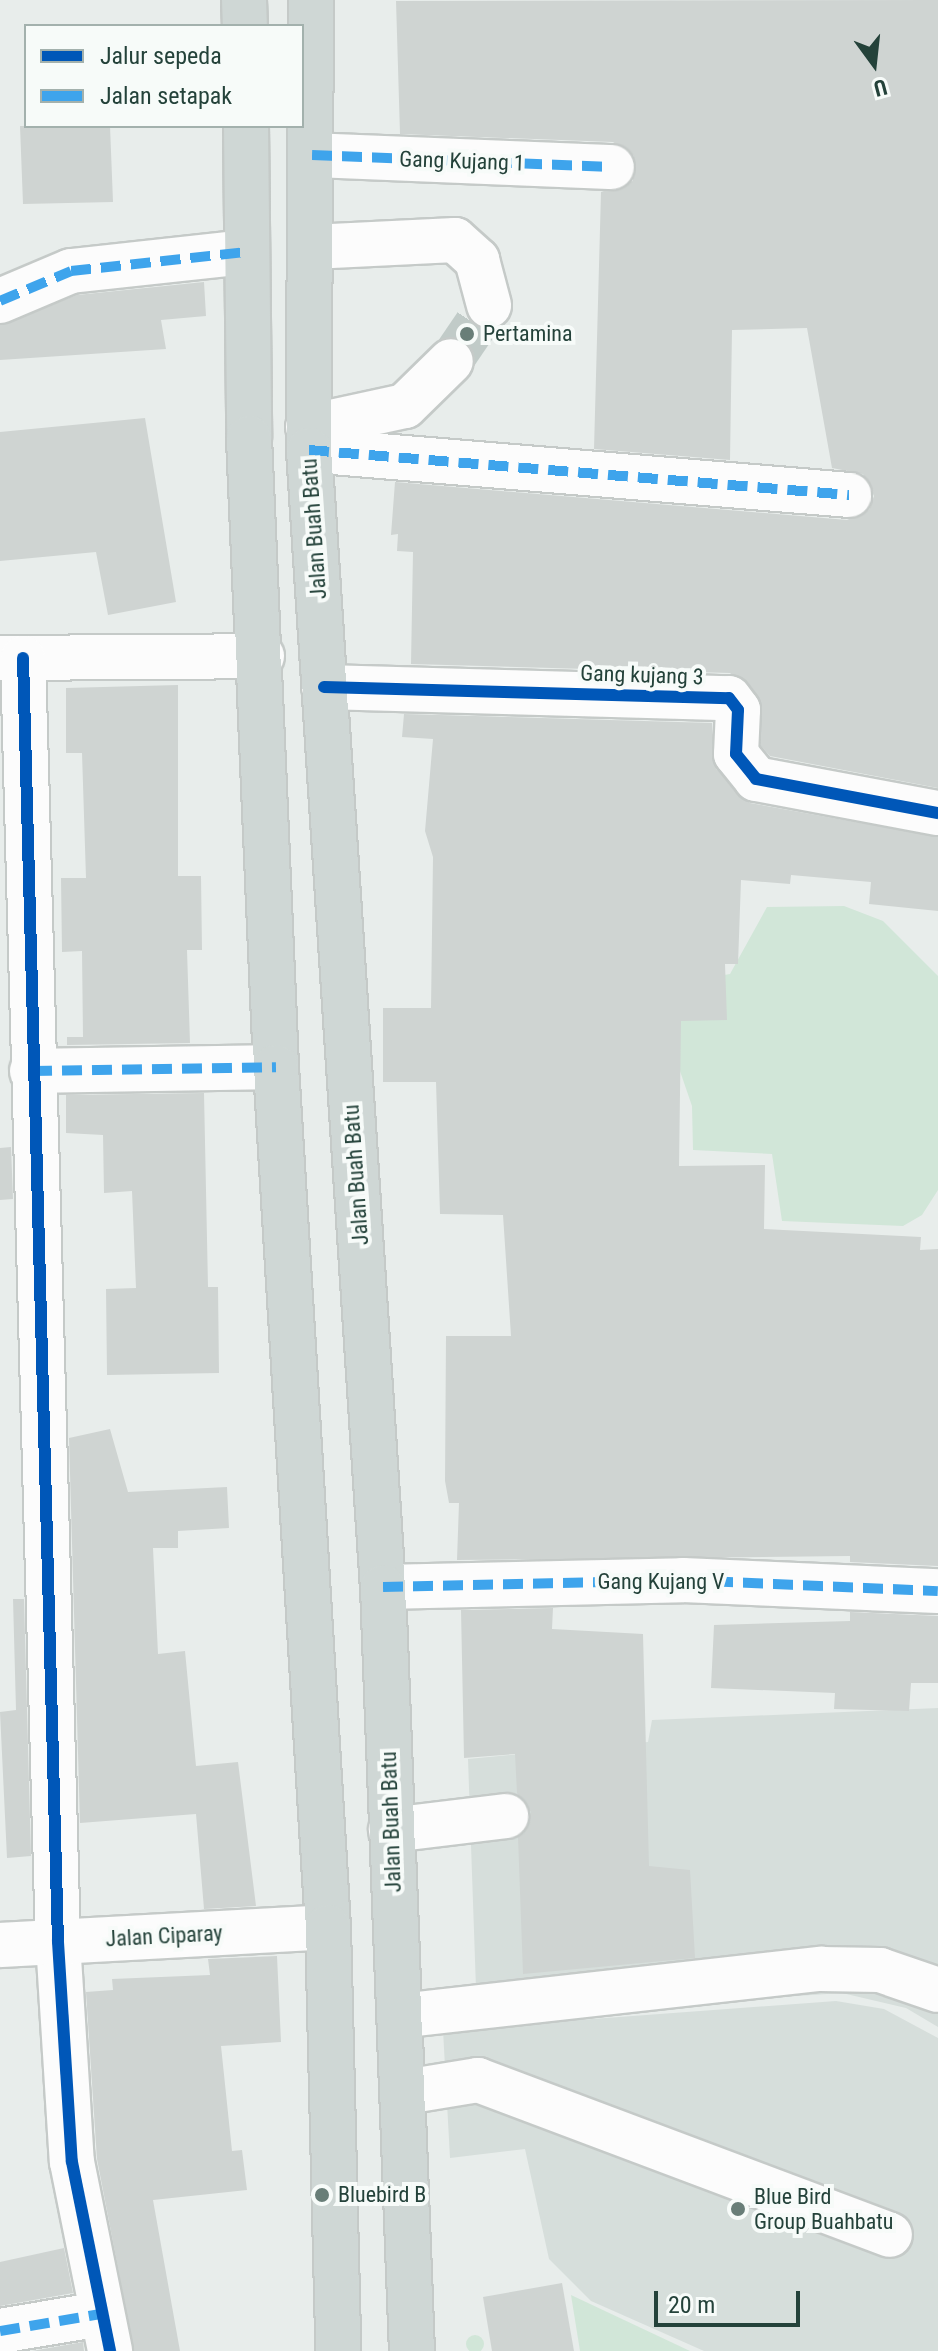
<!DOCTYPE html>
<html>
<head>
<meta charset="utf-8">
<style>
  body { margin:0 }
  #map { position:relative; width:938px; height:2351px; overflow:hidden; background:#e8edeb; font-family:"Roboto Condensed",sans-serif }
  div>[style] { position:absolute }
  [style*='--x'] { left:calc(var(--x)*1px); top:calc(var(--y)*1px); width:calc(var(--w)*1px); rotate:calc(var(--a)*1deg) }
  .built>* { inset:0; background:#d6dedb }
  .green>* { inset:0; background:#d1e6d8 }
  .round { border-radius:50% }
  .building>* { inset:0; background:#cfd4d2 }
  .minor-tunnel>* { height:44px; margin-top:-22px; transform-origin:0; background:repeating-linear-gradient(90deg,#c1cbc8 0 44px,transparent 0 66px) }
  .roads { filter:drop-shadow(2px 0 #c5cac8) drop-shadow(-2px 0 #c5cac8) drop-shadow(0 2px #c5cac8) drop-shadow(0 -2px #c5cac8) }
  .minor>* { height:44px; margin:-22px; padding:0 22px; transform-origin:22px; border-radius:22px; background:#fcfcfc }
  .major>* { height:44px; margin:-22px; padding:0 22px; transform-origin:22px; border-radius:22px; background:#cfd7d5 }
  .quiet>* { height:10px; margin-top:-5px; transform-origin:0; background:repeating-linear-gradient(90deg,#3ea4ec 0 20px,transparent 0 30px) }
  .cycleway>* { height:12px; margin:-6px; padding:0 6px; transform-origin:6px; border-radius:6px; background:#0057b8 }
  .dots>* { width:22px; height:22px; translate:-50% -50%; box-sizing:border-box; border:4px solid #f7fbf9; border-radius:50% }
  span { translate:-50% -50%; white-space:nowrap; text-align:center; line-height:1.15; -webkit-text-stroke:8px #f7fbf9; paint-order:stroke }
  .street-label { font-size:22px; color:#24423a }
  .poi-label { font-size:22px; color:#24423a }
  .left { translate:0 -50%; text-align:left }
  .legend { position:absolute; left:24px; top:24px; width:280px; height:104px; box-sizing:border-box; background:#f7fbf9; border:2px solid #a3b1ad; margin:0; padding:10px 14px; list-style:none; font-size:24px; color:#24423a }
  .legend li { display:flex; align-items:center; gap:16px; height:40px }
  .legend b { width:40px; border:2px solid #a3b1ad }
  .north { position:absolute; left:834px; top:24px; width:80px; height:80px; -webkit-text-stroke:6px #f7fbf9; paint-order:stroke; rotate:165deg; font-size:22px; font-weight:700; line-height:32px; text-align:center; color:#24423a }
  .north::after { content:''; display:block; margin:auto; width:28px; height:36px; background:#24423a; clip-path:polygon(50% 0,100% 100%,50% 72%,0 100%) }
  .scale { position:absolute; left:654px; top:2291px; width:146px; height:36px; box-sizing:border-box; border:4px solid #24423a; border-top:0; padding-left:10px; font-size:24px; line-height:28px; white-space:nowrap; color:#24423a; -webkit-text-stroke:6px #f7fbf9; paint-order:stroke }
</style>
</head>
<body>
<div id="map">
  <div class="built">
    <i style="clip-path:polygon(938px 1708px,938px 2027px,906px 2008px,842px 1993px,477px 2017px,468px 1759px,648px 1742px,652px 1720px)"></i>
    <i style="clip-path:polygon(836px 2001px,884px 2009px,938px 2038px,938px 2351px,704px 2351px,591px 2301px,549px 2259px,525px 2149px,450px 2158px,443px 2030px)"></i>
  </div>
  <div class="green">
    <i style="clip-path:polygon(844px 906px,883px 921px,938px 976px,938px 1190px,922px 1215px,903px 1226px,782px 1221px,772px 1154px,693px 1150px,692px 1106px,670px 1042px,696px 980px,730px 974px,767px 907px)"></i>
    <i style="clip-path:polygon(571px 2295px,690px 2351px,580px 2351px)"></i>
    <i class="round" style="left:466px;top:2335px;width:18px;height:18px"></i>
  </div>
  <div class="building">
    <i style="clip-path:polygon(938px 0,938px 788px,770px 756px,761px 746px,758px 696px,730px 673px,411px 664px,413px 552px,397px 551px,398px 534px,391px 535px,395px 482px,847px 520px,869px 510px,874px 496px,863px 474px,832px 468px,807px 328px,732px 330px,730px 460px,594px 449px,601px 192px,633px 181px,634px 156px,613px 142px,400px 134px,396px 1px)"></i>
    <i style="clip-path:polygon(20px 126px,110px 126px,113px 202px,23px 204px)"></i>
    <i style="clip-path:polygon(204px 282px,206px 316px,161px 320px,166px 349px,0 360px,0 325px,77px 295px)"></i>
    <i style="clip-path:polygon(145px 418px,176px 602px,108px 615px,96px 552px,0 561px,0 432px)"></i>
    <i style="clip-path:polygon(178px 685px,178px 876px,201px 876px,202px 950px,187px 950px,190px 1043px,67px 1045px,67px 1037px,83px 1037px,82px 951px,62px 952px,61px 878px,86px 878px,82px 753px,66px 753px,66px 688px)"></i>
    <i style="clip-path:polygon(404px 714px,712px 723px,716px 769px,750px 803px,938px 837px,938px 911px,869px 904px,871px 882px,791px 875px,790px 884px,741px 880px,738px 964px,725px 964px,727px 1020px,681px 1021px,679px 1166px,765px 1165px,764px 1229px,921px 1237px,920px 1250px,938px 1249px,938px 1566px,850px 1562px,850px 1556px,457px 1560px,459px 1503px,449px 1503px,445px 1481px,446px 1336px,511px 1336px,503px 1215px,440px 1214px,436px 1082px,383px 1082px,383px 1008px,431px 1008px,433px 857px,425px 831px,433px 739px,402px 737px)"></i>
    <i style="clip-path:polygon(204px 1093px,208px 1287px,218px 1287px,219px 1373px,107px 1375px,106px 1289px,136px 1288px,132px 1191px,104px 1193px,103px 1135px,66px 1133px,66px 1095px)"></i>
    <i style="clip-path:polygon(11px 1147px,13px 1199px,0 1200px,0 1148px)"></i>
    <i style="clip-path:polygon(110px 1429px,128px 1492px,227px 1487px,229px 1528px,178px 1531px,178px 1548px,153px 1548px,158px 1654px,185px 1651px,196px 1766px,238px 1762px,256px 1906px,204px 1909px,196px 1814px,80px 1823px,69px 1438px)"></i>
    <i style="clip-path:polygon(13px 1599px,24px 1599px,31px 1856px,7px 1858px,0 1712px,16px 1710px)"></i>
    <i style="clip-path:polygon(553px 1608px,552px 1629px,643px 1634px,649px 1866px,690px 1870px,695px 1958px,523px 1974px,518px 1837px,531px 1812px,517px 1793px,515px 1754px,464px 1758px,461px 1610px)"></i>
    <i style="clip-path:polygon(850px 1612px,938px 1616px,938px 1683px,911px 1683px,909px 1711px,834px 1709px,835px 1693px,711px 1688px,714px 1625px,850px 1621px)"></i>
    <i style="clip-path:polygon(277px 1956px,281px 2042px,221px 2046px,232px 2151px,242px 2150px,247px 2190px,153px 2200px,180px 2351px,134px 2351px,97px 2159px,86px 1992px,113px 1990px,112px 1979px,210px 1975px,208px 1959px)"></i>
    <i style="clip-path:polygon(64px 2248px,73px 2293px,0 2306px,0 2262px)"></i>
    <i style="clip-path:polygon(562px 2283px,574px 2351px,492px 2351px,483px 2297px)"></i>
    <i style="clip-path:polygon(83px 2342px,84px 2351px,32px 2351px)"></i>
  </div>
  <div class="minor-tunnel">
    <i style="--x:451;--y:361;--w:68;--a:-55.8"></i>
  </div>
  <div class="roads">
    <div class="minor">
      <i style="--x:312;--y:155;--w:300;--a:2.3"></i>
      <i style="--x:311;--y:247;--w:144;--a:-2.8"></i>
      <i style="--x:455;--y:240;--w:30;--a:42"></i>
      <i style="--x:477;--y:260;--w:47;--a:75.1"></i>
      <i style="--x:0;--y:301;--w:77;--a:-22.9"></i>
      <i style="--x:71;--y:271;--w:177;--a:-6.2"></i>
      <i style="--x:308;--y:427;--w:99;--a:-12.2"></i>
      <i style="--x:405;--y:406;--w:64;--a:-44.4"></i>
      <i style="--x:309;--y:450;--w:542;--a:4.76"></i>
      <i style="--x:0;--y:658;--w:262;--a:-0.4"></i>
      <i style="--x:23;--y:658;--w:1284;--a:88.44"></i>
      <i style="--x:58;--y:1942;--w:220;--a:86.4"></i>
      <i style="--x:72;--y:2162;--w:193;--a:78.6"></i>
      <i style="--x:324;--y:687;--w:405;--a:1.6"></i>
      <i style="--x:729;--y:698;--w:15;--a:53"></i>
      <i style="--x:738;--y:710;--w:44;--a:92.6"></i>
      <i style="--x:736;--y:754;--w:32;--a:51"></i>
      <i style="--x:756;--y:779;--w:185;--a:10.6"></i>
      <i style="--x:32;--y:1071;--w:244;--a:-0.9"></i>
      <i style="--x:383;--y:1587;--w:300;--a:-1.3"></i>
      <i style="--x:683;--y:1580;--w:255;--a:2.5"></i>
      <i style="--x:391;--y:1830;--w:116;--a:-6.9"></i>
      <i style="--x:0;--y:1945;--w:328;--a:-3.1"></i>
      <i style="--x:399;--y:2016;--w:425;--a:-6.4"></i>
      <i style="--x:821;--y:1969;--w:59;--a:1"></i>
      <i style="--x:880;--y:1970;--w:61;--a:19"></i>
      <i style="--x:405;--y:2092;--w:74;--a:-9.3"></i>
      <i style="--x:478;--y:2080;--w:440;--a:20.6"></i>
      <i style="--x:0;--y:2331;--w:102;--a:-9.6"></i>
    </div>
    <div class="major">
      <i style="--x:244;--y:0;--w:26;--a:88"></i>
      <i style="--x:311;--y:0;--w:450;--a:90.3"></i>
      <i style="--x:309;--y:450;--w:1139;--a:86.28"></i>
      <i style="--x:383;--y:1587;--w:765;--a:87.83"></i>
      <i style="--x:246;--y:126;--w:312;--a:89.4"></i>
      <i style="--x:249;--y:438;--w:630;--a:87.54"></i>
      <i style="--x:276;--y:1067;--w:862;--a:86.54"></i>
      <i style="--x:328;--y:1927;--w:424;--a:88.6"></i>
    </div>
  </div>
  <div class="quiet">
    <i style="--x:312;--y:155;--w:300;--a:2.3"></i>
    <i style="--x:0;--y:301;--w:77;--a:-22.9"></i>
    <i style="--x:71;--y:271;--w:177;--a:-6.2"></i>
    <i style="--x:309;--y:450;--w:542;--a:4.76"></i>
    <i style="--x:32;--y:1071;--w:244;--a:-0.9"></i>
    <i style="--x:383;--y:1587;--w:300;--a:-1.3"></i>
    <i style="--x:683;--y:1580;--w:255;--a:2.5"></i>
    <i style="--x:0;--y:2331;--w:102;--a:-9.6"></i>
  </div>
  <div class="cycleway">
    <i style="--x:23;--y:658;--w:1284;--a:88.44"></i>
    <i style="--x:58;--y:1942;--w:220;--a:86.4"></i>
    <i style="--x:72;--y:2162;--w:193;--a:78.6"></i>
    <i style="--x:324;--y:687;--w:405;--a:1.6"></i>
    <i style="--x:729;--y:698;--w:15;--a:53"></i>
    <i style="--x:738;--y:710;--w:44;--a:92.6"></i>
    <i style="--x:736;--y:754;--w:32;--a:51"></i>
    <i style="--x:756;--y:779;--w:185;--a:10.6"></i>
  </div>
  <div class="dots">
    <i style="left:467px;top:334px;background:#697e78"></i>
    <i style="left:322px;top:2195px;background:#697e78"></i>
    <i style="left:738px;top:2209px;background:#697e78"></i>
  </div>
  <div class="street-label">
    <span style="left:462px;top:161px;rotate:2deg">Gang Kujang 1</span>
    <span style="left:314px;top:529px;rotate:-94deg">Jalan Buah Batu</span>
    <span style="left:642px;top:675px;rotate:2deg">Gang kujang 3</span>
    <span style="left:356px;top:1175px;rotate:-94deg">Jalan Buah Batu</span>
    <span style="left:661px;top:1582px">Gang Kujang V</span>
    <span style="left:391px;top:1822px;rotate:-92deg">Jalan Buah Batu</span>
    <span style="left:164px;top:1936px;rotate:-3deg">Jalan Ciparay</span>
  </div>
  <div class="poi-label">
    <span class="left" style="left:483px;top:334px">Pertamina</span>
    <span class="left" style="left:338px;top:2195px">Bluebird B</span>
    <span class="left" style="left:754px;top:2209px">Blue Bird<br>Group Buahbatu</span>
  </div>
  <ul class="legend">
  <li><b style="height:10px;background:#0057b8"></b>Jalur sepeda</li>
  <li><b style="height:10px;background:#3ea4ec"></b>Jalan setapak</li>
  </ul>
  <div class="north">U</div>
  <div class="scale">20 m</div>
</div>
</body>
</html>
